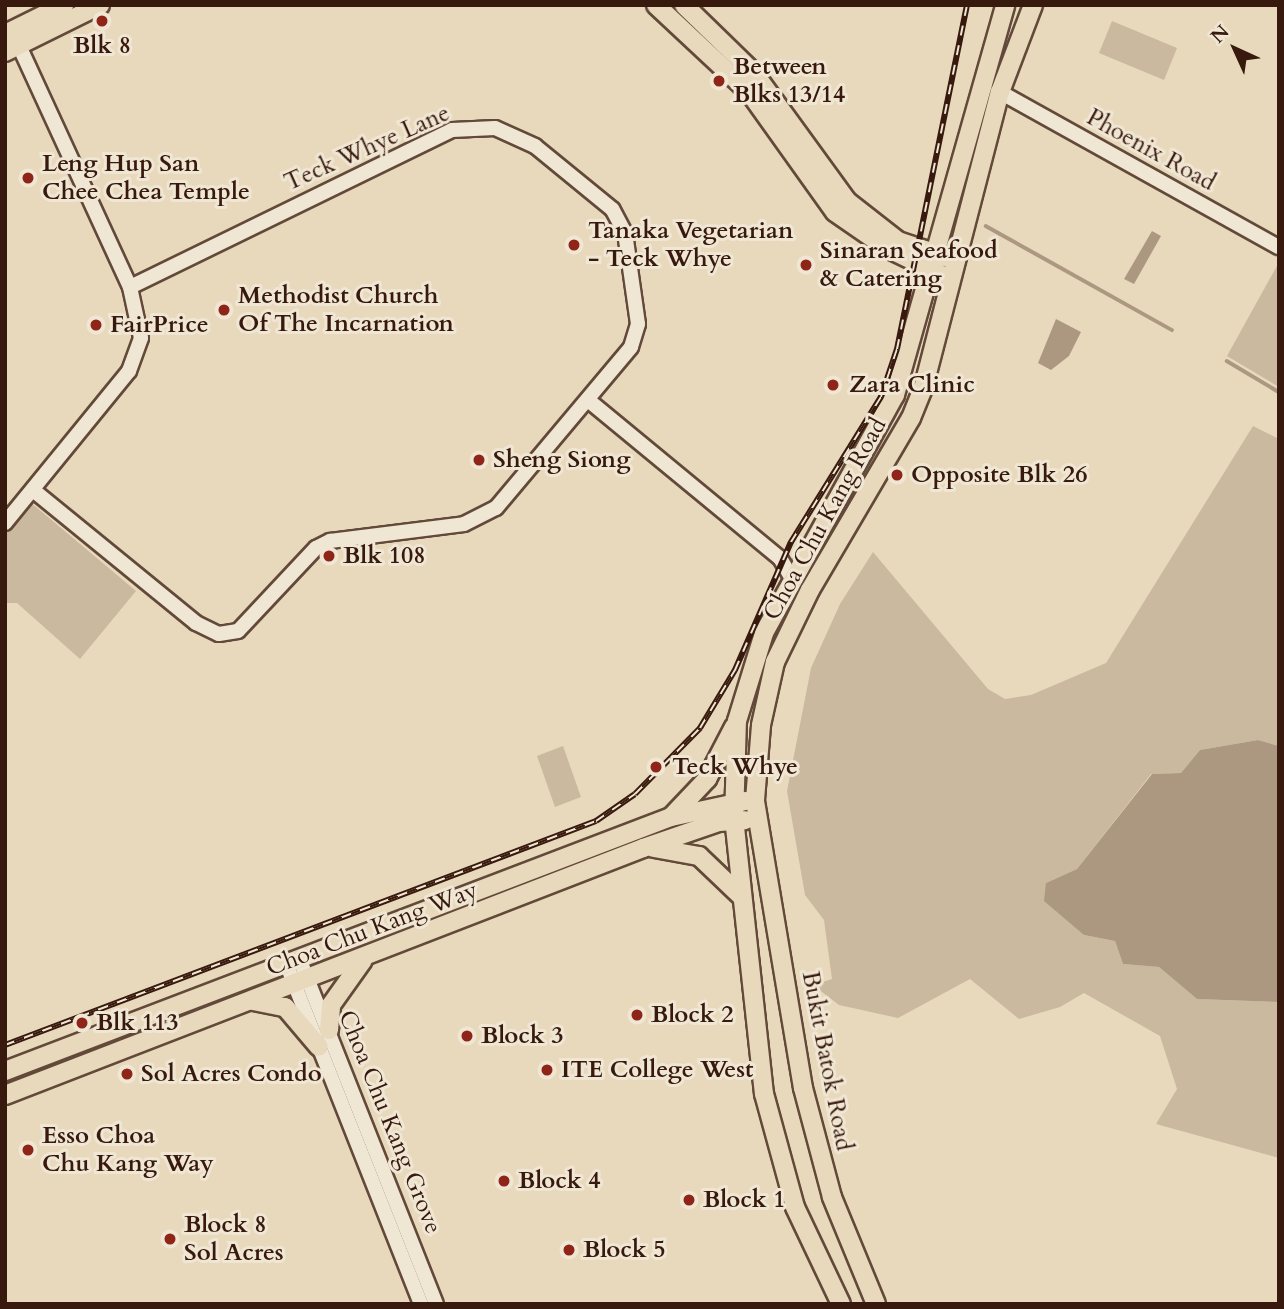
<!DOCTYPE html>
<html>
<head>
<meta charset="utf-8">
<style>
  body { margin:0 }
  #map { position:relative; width:1284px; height:1309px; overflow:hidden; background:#e8d9bd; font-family:Cardo,serif }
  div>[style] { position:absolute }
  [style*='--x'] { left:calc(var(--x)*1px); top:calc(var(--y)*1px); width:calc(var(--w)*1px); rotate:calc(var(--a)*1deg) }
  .green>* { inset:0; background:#cab89f }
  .water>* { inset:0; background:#ac9881 }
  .stream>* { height:3.5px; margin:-1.75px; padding:0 1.75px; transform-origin:1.75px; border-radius:1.75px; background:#ac9881 }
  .roads { filter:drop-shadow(2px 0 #634939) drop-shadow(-2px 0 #634939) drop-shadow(0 2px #634939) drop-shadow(0 -2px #634939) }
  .minor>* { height:14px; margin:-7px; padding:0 7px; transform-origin:7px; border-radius:7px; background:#f0e6d4 }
  .major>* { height:18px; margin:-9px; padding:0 9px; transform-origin:9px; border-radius:9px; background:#e8d9bd }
  .rail>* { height:6px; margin-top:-3px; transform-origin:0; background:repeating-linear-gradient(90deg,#f0e6d4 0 10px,#37190d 0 20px); box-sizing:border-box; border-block:2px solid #37190d }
  .dots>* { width:19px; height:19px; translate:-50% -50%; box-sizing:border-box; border:4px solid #f0e6d4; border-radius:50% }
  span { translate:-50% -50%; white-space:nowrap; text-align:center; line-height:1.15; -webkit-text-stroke:6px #f0e6d4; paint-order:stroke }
  .poi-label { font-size:24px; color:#37190d; font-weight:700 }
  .left { translate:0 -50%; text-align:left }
  .street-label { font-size:24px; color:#37190d }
  .frame { position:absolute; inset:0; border:7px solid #37190d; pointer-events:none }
  .north { position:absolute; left:1200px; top:14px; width:70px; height:70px; -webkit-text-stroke:5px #f0e6d4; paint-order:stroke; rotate:315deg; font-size:19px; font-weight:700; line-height:28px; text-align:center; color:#37190d }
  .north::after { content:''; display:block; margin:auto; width:24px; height:32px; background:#37190d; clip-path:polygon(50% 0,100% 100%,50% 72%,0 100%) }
</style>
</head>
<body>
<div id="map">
  <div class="green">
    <i style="clip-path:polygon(1112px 21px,1177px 48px,1164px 80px,1099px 53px)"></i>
    <i style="clip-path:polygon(1278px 264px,1279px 264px,1279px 387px,1227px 356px)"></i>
    <i style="clip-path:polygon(1253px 426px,1279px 439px,1279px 746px,1258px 740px,1200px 750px,1181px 773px,1151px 774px,1077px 869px,1046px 883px,1084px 935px,1115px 941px,1123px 964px,1159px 967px,1197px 999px,1279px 1002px,1279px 1158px,1156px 1124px,1177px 1089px,1160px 1036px,1084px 993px,1060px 1007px,1019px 1019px,970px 979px,898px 1018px,839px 1005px,813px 985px,832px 979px,824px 920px,805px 895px,787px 791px,811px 668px,840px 604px,873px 552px,988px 689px,1005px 699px,1031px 695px,1106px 663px)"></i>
    <i style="clip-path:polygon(23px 496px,136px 591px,80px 659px,17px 603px,5px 603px,5px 516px)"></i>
    <i style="clip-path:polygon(563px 746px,581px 797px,555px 807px,537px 756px)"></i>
  </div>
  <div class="water">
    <i style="clip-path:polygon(1152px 231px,1161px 236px,1134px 284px,1124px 279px)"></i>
    <i style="clip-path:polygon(1056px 319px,1081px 332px,1069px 356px,1051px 370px,1038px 363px)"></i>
    <i style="clip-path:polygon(1258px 740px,1279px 746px,1279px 1002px,1197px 999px,1159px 967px,1123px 964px,1115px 941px,1084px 935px,1044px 901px,1046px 883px,1077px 869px,1152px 774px,1181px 773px,1200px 750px)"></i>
  </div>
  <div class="stream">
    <i style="--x:986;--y:226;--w:213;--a:29.2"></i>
    <i style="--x:1227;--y:361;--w:61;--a:30.8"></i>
  </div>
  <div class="roads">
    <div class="minor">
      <i style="--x:1000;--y:92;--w:319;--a:29.1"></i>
      <i style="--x:588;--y:400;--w:249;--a:39.5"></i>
      <i style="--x:780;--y:558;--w:24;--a:60"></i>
      <i style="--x:33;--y:490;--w:210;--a:39.2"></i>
      <i style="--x:196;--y:623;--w:25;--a:26"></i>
      <i style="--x:219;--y:634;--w:19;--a:-9"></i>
      <i style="--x:238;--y:631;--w:114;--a:-46.8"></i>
      <i style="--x:316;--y:548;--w:16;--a:-27"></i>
      <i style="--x:330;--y:541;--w:135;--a:-7.2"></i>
      <i style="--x:464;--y:524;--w:36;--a:-27"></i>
      <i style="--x:496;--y:508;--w:210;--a:-50"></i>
      <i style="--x:631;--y:347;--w:24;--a:-73"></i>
      <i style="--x:638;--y:324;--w:92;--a:-98.1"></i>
      <i style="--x:625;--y:233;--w:27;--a:-118"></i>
      <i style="--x:612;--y:209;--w:99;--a:-140.7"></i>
      <i style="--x:535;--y:146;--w:44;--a:-155.8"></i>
      <i style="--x:495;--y:128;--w:43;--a:177.3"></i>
      <i style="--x:452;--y:130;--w:358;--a:154"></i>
      <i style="--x:5;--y:523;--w:196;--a:-50.8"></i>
      <i style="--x:129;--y:371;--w:35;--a:-70"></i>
      <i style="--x:141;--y:338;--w:52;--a:-102.2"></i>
      <i style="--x:130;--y:287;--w:277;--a:-114.7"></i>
      <i style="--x:299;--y:958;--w:372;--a:68.4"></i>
      <i style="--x:286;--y:963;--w:367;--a:68.4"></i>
    </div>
    <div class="major">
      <i style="--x:656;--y:5;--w:129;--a:43.1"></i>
      <i style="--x:750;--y:93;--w:146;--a:54.5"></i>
      <i style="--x:835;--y:212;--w:63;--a:34.7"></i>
      <i style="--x:887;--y:248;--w:58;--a:25.7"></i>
      <i style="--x:684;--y:5;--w:98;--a:44.2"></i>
      <i style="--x:754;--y:73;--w:158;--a:54"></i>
      <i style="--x:847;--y:201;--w:65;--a:38.1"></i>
      <i style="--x:898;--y:241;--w:51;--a:18.4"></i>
      <i style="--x:5;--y:34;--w:66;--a:-26.2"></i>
      <i style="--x:5;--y:52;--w:106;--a:-26.3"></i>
      <i style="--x:673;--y:815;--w:50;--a:-46.6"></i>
      <i style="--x:707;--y:779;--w:59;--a:-62.6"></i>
      <i style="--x:654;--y:848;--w:46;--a:10.1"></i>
      <i style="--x:699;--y:856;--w:59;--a:43.6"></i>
      <i style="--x:253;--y:1001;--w:33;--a:11"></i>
      <i style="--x:285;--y:1007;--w:52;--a:49.6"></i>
      <i style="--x:329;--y:1030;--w:25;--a:-85"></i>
      <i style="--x:331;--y:1005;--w:55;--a:-54.6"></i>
      <i style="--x:5;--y:1071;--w:713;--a:-20.88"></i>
      <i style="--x:671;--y:817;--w:76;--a:-12.2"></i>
      <i style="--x:5;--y:1095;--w:684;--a:-21.16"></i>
      <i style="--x:643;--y:848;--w:80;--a:-18.9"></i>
      <i style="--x:719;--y:822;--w:26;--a:-4"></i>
      <i style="--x:841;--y:1304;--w:107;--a:-115.4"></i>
      <i style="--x:795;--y:1207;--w:117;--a:-105.3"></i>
      <i style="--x:764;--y:1094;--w:276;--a:-96.2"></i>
      <i style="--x:734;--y:820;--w:99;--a:-88.3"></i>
      <i style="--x:737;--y:721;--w:92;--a:-72.9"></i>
      <i style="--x:764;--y:633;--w:272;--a:-61.2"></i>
      <i style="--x:895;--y:395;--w:405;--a:-74.2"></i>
      <i style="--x:876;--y:1304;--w:116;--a:-112.4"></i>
      <i style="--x:832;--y:1197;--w:113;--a:-104.9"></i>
      <i style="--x:803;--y:1088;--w:292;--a:-99.5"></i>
      <i style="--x:755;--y:800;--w:75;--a:-85.4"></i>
      <i style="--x:761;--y:725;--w:65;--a:-77.5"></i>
      <i style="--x:775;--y:662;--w:80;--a:-64.1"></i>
      <i style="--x:810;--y:590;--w:199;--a:-59.6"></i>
      <i style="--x:911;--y:418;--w:35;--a:-68"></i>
      <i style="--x:924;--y:385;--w:303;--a:-75.5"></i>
      <i style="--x:1000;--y:92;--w:93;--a:-69.2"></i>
    </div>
  </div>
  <div class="rail">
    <i style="--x:5;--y:1045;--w:632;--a:-20.76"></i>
    <i style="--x:596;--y:821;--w:47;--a:-34.7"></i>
    <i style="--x:635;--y:794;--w:93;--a:-45.4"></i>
    <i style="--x:700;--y:728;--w:68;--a:-58.9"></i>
    <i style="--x:735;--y:670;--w:140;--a:-66.4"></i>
    <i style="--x:791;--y:542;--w:171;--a:-58.2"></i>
    <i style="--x:881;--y:397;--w:51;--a:-71.6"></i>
    <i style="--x:897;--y:349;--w:351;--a:-78.5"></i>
  </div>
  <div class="dots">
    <i style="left:102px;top:21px;background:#8f2418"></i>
    <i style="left:719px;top:81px;background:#8f2418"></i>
    <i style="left:28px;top:178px;background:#8f2418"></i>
    <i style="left:574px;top:245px;background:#8f2418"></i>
    <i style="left:806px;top:265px;background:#8f2418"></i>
    <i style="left:224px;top:310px;background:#8f2418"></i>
    <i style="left:96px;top:325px;background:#8f2418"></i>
    <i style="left:833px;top:385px;background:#8f2418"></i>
    <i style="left:479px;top:460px;background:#8f2418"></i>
    <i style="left:897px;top:475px;background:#8f2418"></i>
    <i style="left:329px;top:556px;background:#8f2418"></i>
    <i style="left:656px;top:767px;background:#8f2418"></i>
    <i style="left:637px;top:1015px;background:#8f2418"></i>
    <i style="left:82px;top:1023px;background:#8f2418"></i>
    <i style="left:467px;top:1036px;background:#8f2418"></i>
    <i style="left:547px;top:1070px;background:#8f2418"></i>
    <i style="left:127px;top:1074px;background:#8f2418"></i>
    <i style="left:28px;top:1150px;background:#8f2418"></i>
    <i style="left:504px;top:1181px;background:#8f2418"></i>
    <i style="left:689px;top:1200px;background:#8f2418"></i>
    <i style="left:170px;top:1239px;background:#8f2418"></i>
    <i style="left:569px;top:1250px;background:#8f2418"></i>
  </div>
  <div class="poi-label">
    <span style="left:102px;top:46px">Blk 8</span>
    <span class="left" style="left:733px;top:81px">Between<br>Blks 13/14</span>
    <span class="left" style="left:42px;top:178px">Leng Hup San<br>Chee Chea Temple</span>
    <span class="left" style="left:588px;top:245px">Tanaka Vegetarian<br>- Teck Whye</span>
    <span class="left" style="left:820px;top:265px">Sinaran Seafood<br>&amp; Catering</span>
    <span class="left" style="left:238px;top:310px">Methodist Church<br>Of The Incarnation</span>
    <span class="left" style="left:110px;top:325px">FairPrice</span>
    <span class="left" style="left:849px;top:385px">Zara Clinic</span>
    <span class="left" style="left:493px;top:460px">Sheng Siong</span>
    <span class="left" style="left:911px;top:475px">Opposite Blk 26</span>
    <span class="left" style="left:343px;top:556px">Blk 108</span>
    <span class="left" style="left:672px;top:767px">Teck Whye</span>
    <span class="left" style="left:651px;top:1015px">Block 2</span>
    <span class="left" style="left:96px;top:1023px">Blk 113</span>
    <span class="left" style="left:481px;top:1036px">Block 3</span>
    <span class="left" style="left:561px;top:1070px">ITE College West</span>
    <span class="left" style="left:141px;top:1074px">Sol Acres Condo</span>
    <span class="left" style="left:42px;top:1150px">Esso Choa<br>Chu Kang Way</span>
    <span class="left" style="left:518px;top:1181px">Block 4</span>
    <span class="left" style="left:703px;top:1200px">Block 1</span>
    <span class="left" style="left:184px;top:1239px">Block 8<br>Sol Acres</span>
    <span class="left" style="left:583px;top:1250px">Block 5</span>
  </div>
  <div class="street-label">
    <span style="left:367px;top:148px;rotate:-24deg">Teck Whye Lane</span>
    <span style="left:1151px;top:150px;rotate:29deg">Phoenix Road</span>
    <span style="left:825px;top:519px;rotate:-61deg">Choa Chu Kang Road</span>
    <span style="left:372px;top:929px;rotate:-21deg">Choa Chu Kang Way</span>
    <span style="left:827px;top:1061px;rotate:79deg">Bukit Batok Road</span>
    <span style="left:390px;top:1122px;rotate:68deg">Choa Chu Kang Grove</span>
  </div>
  <div class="frame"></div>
  <div class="north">N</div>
</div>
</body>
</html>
